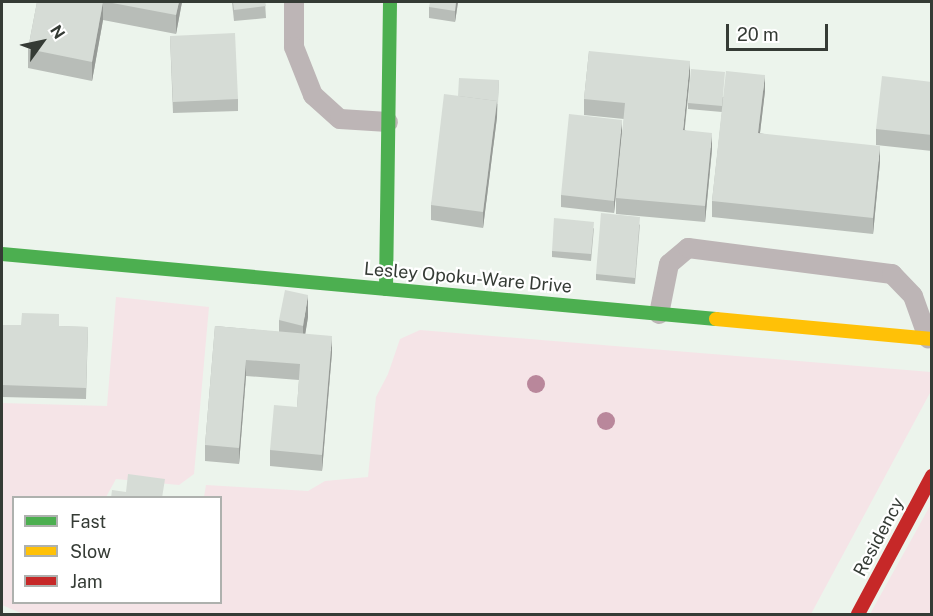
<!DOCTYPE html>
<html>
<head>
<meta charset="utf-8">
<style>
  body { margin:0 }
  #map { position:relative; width:933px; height:616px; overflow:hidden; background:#ecf4ec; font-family:"Public Sans",sans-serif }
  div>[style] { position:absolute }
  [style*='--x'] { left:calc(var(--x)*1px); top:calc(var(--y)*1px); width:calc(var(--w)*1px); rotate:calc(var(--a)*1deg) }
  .green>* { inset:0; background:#f5e4e7 }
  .lane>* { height:20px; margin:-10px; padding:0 10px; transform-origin:10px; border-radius:10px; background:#bdb5b6 }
  .fast>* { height:14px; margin:-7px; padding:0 7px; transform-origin:7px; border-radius:7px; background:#4caf50 }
  .slow>* { height:14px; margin:-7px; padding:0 7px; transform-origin:7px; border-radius:7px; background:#ffc107 }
  .jam>* { height:14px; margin:-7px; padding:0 7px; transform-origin:7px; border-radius:7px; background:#c62828 }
  .trees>* { width:18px; height:18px; margin:-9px; border-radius:50%; background:#b9879b }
  .wall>* { inset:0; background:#b8bdb8 }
  .shaded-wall>* { inset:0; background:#969a96 }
  .building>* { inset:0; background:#d6dcd6 }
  span { translate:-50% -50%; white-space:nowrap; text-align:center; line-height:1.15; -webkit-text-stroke:4.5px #fff; paint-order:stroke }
  .street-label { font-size:18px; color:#353b35 }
  .frame { position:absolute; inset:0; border:3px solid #353b35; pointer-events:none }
  .legend { position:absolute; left:12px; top:496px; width:210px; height:108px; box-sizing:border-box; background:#fff; border:2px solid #aeb1ae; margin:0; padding:8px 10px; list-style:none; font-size:18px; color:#353b35 }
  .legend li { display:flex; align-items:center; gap:12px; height:30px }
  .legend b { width:30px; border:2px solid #aeb1ae }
  .north { position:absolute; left:12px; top:12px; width:60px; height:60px; -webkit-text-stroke:4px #fff; paint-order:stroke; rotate:57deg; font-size:16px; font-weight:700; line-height:24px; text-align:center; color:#353b35 }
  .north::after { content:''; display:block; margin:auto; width:21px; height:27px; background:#353b35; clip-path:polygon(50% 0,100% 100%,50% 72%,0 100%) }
  .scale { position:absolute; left:726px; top:24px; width:102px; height:27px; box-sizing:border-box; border:3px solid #353b35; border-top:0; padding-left:8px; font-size:18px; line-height:21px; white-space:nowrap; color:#353b35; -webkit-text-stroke:4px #fff; paint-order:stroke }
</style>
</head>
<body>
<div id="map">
  <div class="green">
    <i style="clip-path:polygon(116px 297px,209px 307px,194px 474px,179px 485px,116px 479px,106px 497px,14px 498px,14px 602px,220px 602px,220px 498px,204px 497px,206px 485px,308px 491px,325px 481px,368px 477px,376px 397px,388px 374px,400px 339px,420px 330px,931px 372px,931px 391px,811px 614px,23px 614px,2px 605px,2px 403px,107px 406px)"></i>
    <i style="clip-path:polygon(931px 504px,931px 614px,870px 614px)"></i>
  </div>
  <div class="lane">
    <i style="--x:294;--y:2;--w:45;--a:90"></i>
    <i style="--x:294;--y:47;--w:52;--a:68.4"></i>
    <i style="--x:313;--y:95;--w:36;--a:42"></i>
    <i style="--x:340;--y:119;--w:48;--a:3.6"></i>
    <i style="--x:659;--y:314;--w:51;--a:-78.7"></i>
    <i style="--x:669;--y:264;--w:25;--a:-40"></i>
    <i style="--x:688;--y:248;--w:206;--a:7.3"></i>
    <i style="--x:892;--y:274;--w:30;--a:46"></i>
    <i style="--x:913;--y:296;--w:45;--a:70.3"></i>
  </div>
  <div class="fast">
    <i style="--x:2;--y:254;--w:717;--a:5.2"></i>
    <i style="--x:386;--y:289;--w:287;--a:-89.2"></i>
  </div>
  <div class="slow">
    <i style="--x:716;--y:319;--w:217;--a:5.3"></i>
  </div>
  <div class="jam">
    <i style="--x:858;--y:614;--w:157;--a:-61.8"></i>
  </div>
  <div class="trees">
    <i style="left:536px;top:384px"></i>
    <i style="left:606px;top:421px"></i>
  </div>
  <div class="wall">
    <i style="clip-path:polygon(37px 2px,182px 2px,176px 34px,103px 20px,92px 81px,28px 68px,28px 49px)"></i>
    <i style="clip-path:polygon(232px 2px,265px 2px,266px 18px,234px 21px)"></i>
    <i style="clip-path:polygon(458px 2px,455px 22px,429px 18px,429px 7px)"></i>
    <i style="clip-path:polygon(170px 36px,238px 99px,238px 111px,173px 113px)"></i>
    <i style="clip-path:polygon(589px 51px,685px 130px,712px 149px,705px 222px,616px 214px,616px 198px,624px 119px,584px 115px,584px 99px)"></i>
    <i style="clip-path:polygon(499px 80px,497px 117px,483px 228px,431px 220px,431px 205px,458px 96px)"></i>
    <i style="clip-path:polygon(932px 82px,932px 151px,876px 145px,876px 129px)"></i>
    <i style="clip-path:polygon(765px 91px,760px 133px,880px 162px,873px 234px,712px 217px,712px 201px,722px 112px,688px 109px,688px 103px,723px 97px)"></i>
    <i style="clip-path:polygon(622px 132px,614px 213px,561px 207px,561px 195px)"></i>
    <i style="clip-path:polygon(640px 224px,635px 284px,596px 280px,596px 274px)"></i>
    <i style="clip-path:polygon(594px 228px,591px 261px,552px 257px,552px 251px)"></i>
    <i style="clip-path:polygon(308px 317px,305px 334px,332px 352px,322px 471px,270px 466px,270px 450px,297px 407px,299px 380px,246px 376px,239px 464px,205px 461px,205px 445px,215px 326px,279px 332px,279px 320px)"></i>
    <i style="clip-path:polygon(2px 325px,88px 327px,86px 399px,2px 397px)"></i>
  </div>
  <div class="shaded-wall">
    <i style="clip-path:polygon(103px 2px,103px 20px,92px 81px,92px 62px)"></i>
    <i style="clip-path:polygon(179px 2px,182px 2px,176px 34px,176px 15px)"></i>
    <i style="clip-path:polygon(456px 2px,458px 2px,455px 22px,455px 11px)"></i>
    <i style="clip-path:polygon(690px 61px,690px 77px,683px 146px,683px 130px)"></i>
    <i style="clip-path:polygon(765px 75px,765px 91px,758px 149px,758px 133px)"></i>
    <i style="clip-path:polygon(497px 101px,497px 117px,483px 228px,483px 212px)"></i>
    <i style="clip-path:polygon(622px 120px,622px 132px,614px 213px,614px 201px)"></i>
    <i style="clip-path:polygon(712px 133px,712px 149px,705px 222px,705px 206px)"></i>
    <i style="clip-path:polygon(880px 146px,880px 162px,873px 234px,873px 218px)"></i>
    <i style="clip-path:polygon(308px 295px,308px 317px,303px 348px,303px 326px)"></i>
    <i style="clip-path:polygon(332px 336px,332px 352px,322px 471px,322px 455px)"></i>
    <i style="clip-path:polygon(246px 360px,246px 376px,239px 464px,239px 448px)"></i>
  </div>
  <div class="building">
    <i style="clip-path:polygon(37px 2px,103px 2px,92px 62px,28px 49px)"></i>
    <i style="clip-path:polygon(107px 2px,179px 2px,176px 15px)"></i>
    <i style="clip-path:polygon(233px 2px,265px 2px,266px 6px,234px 10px)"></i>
    <i style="clip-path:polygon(430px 2px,456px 2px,455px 11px,429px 7px)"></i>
    <i style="clip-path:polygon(235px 33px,238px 99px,173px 102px,170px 36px)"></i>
    <i style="clip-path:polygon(589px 51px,690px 61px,683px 130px,712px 133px,705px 206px,616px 198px,625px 103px,584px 99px)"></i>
    <i style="clip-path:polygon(691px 69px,725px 72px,722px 106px,688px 103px)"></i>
    <i style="clip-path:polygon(726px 71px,765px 75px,758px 133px,880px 146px,873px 218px,712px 201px)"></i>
    <i style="clip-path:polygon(882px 76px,932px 82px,932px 135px,876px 129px)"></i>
    <i style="clip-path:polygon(459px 78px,499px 80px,498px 104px,497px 104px,497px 101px,458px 96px)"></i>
    <i style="clip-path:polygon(444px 94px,497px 101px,483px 212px,431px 205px)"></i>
    <i style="clip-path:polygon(569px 114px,622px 120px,614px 201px,561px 195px)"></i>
    <i style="clip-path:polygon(601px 213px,640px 217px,635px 278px,596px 274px)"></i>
    <i style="clip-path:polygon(554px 218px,594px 222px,591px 254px,552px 251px)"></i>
    <i style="clip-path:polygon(285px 290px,308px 295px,303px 326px,279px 320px)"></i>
    <i style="clip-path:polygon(22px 313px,59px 314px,59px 326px,88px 327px,86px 388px,2px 385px,2px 325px,21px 325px)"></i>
    <i style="clip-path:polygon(215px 326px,332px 336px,322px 455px,270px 450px,274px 405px,297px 407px,300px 364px,246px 360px,239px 448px,205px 445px)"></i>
    <i style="clip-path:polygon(128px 474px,165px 479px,162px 498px,111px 498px,112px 490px,126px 492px)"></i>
  </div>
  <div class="street-label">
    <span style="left:468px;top:278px;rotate:5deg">Lesley Opoku-Ware Drive</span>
    <span style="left:879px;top:537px;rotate:-62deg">Residency</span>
  </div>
  <div class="frame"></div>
  <ul class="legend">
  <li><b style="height:8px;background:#4caf50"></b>Fast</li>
  <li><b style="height:8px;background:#ffc107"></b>Slow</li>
  <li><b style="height:8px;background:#c62828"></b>Jam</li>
  </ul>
  <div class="north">N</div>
  <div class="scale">20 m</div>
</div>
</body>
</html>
